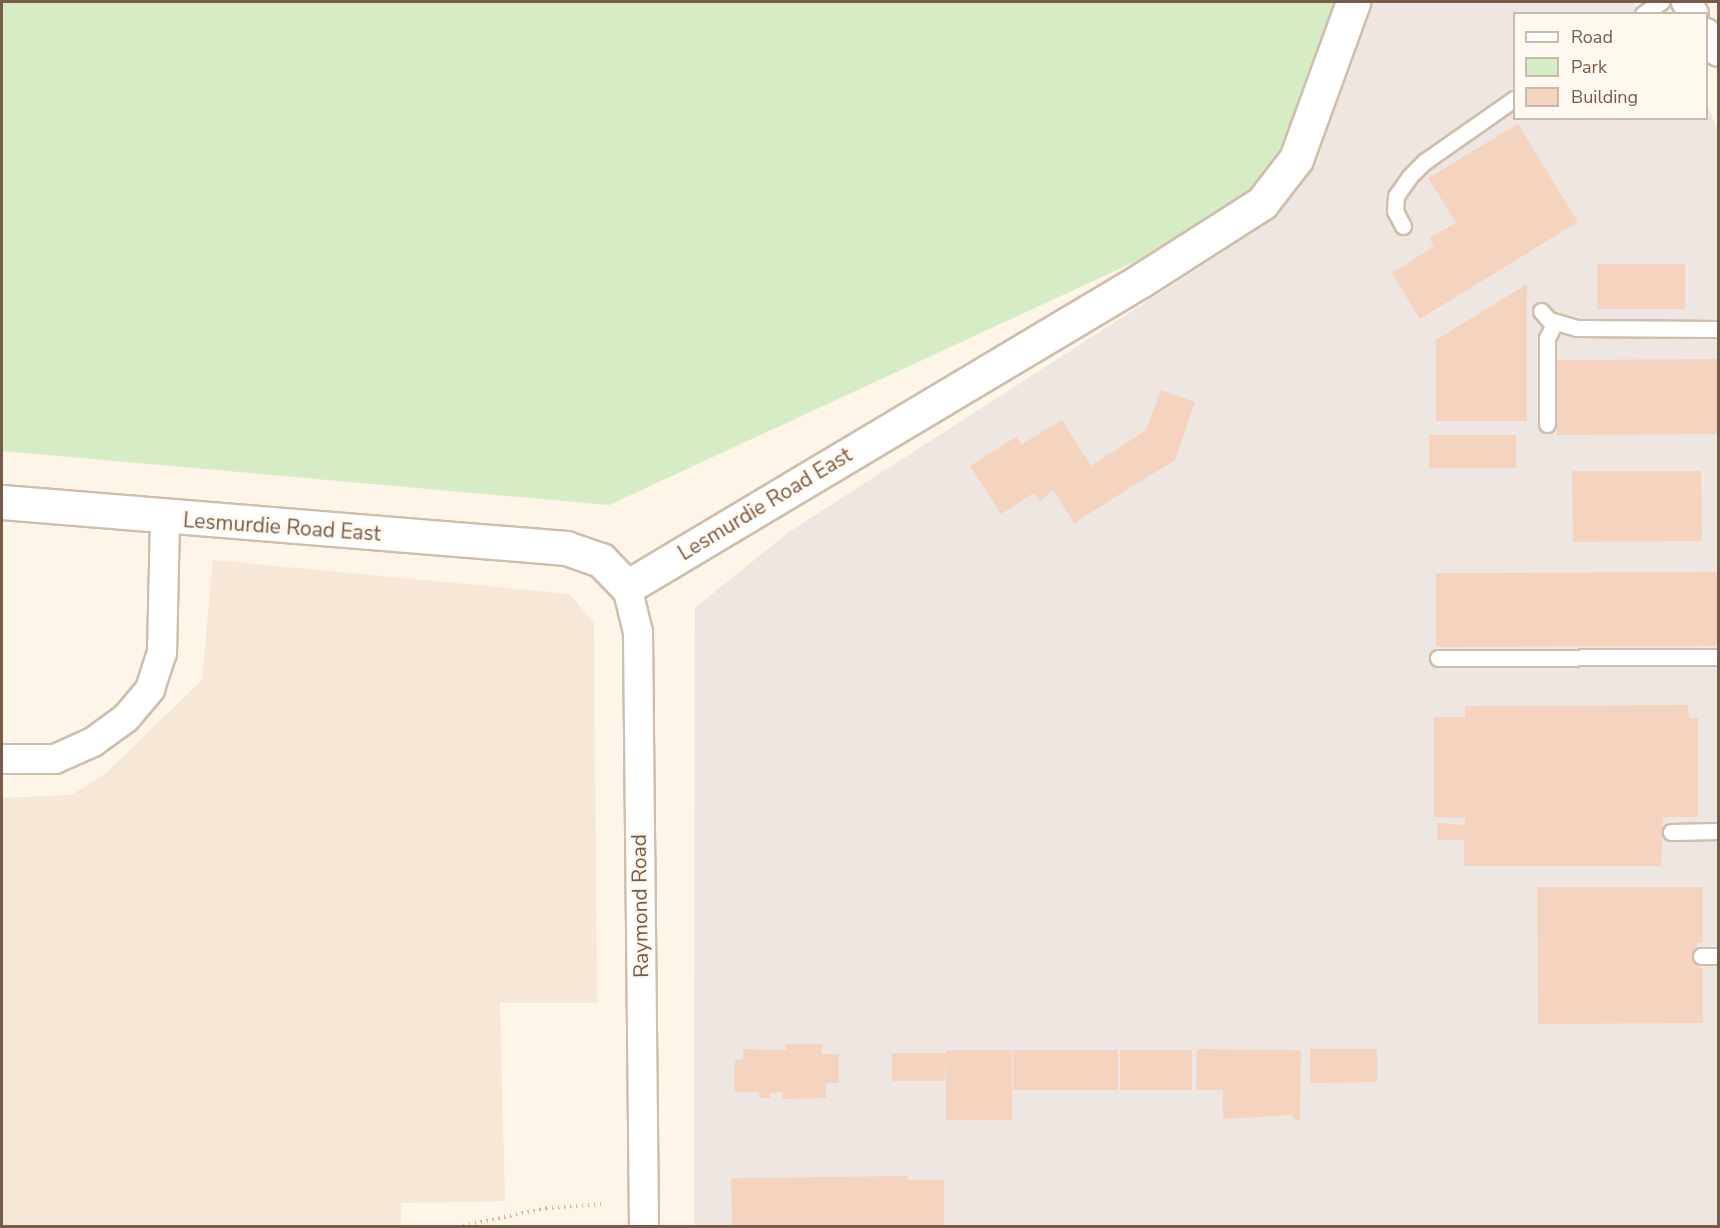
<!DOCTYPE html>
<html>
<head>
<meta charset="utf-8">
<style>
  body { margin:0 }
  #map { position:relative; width:1720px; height:1228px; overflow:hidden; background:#fdf5e8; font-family:"Nunito Sans",sans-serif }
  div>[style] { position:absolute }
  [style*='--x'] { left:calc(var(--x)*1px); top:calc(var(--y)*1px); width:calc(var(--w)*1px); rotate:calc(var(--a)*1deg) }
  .residential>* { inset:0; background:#f6e7d6 }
  .industrial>* { inset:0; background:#eee7e1 }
  .green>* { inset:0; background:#d5ecc5 }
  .building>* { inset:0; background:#f4d4be }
  .path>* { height:4px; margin-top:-2px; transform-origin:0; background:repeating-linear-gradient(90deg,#dab7a0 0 1.5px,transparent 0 6px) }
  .roads { filter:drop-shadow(2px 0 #d0bdac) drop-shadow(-2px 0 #d0bdac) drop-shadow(0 2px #d0bdac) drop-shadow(0 -2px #d0bdac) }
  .lane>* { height:15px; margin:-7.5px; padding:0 7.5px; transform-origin:7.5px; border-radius:7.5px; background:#fff }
  .street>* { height:28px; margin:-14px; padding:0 14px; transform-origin:14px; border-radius:14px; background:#fff }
  .secondary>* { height:33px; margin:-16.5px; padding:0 16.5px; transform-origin:16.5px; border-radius:16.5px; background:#fff }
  span { translate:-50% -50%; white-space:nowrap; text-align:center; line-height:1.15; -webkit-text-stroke:5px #fff9ef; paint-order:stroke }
  .street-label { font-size:21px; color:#795b4a }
  .frame { position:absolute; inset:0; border:3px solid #795b4a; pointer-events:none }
  .legend { position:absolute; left:1513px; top:12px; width:195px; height:108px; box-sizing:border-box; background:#fff9ef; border:2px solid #c9baad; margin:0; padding:8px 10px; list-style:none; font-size:18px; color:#795b4a }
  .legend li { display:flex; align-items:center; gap:12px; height:30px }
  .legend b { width:30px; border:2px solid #c9baad }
</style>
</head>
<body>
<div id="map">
  <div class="residential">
    <i style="clip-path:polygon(213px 560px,569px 594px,594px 623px,597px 1003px,500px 1003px,505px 1201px,401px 1203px,401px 1226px,2px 1226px,2px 798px,71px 795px,105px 774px,202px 680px)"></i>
  </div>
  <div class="industrial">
    <i style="clip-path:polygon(1367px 2px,1633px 2px,1641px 13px,1514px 14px,1514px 118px,1706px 118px,1707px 104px,1718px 131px,1718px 1226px,694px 1226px,695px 608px,789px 532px,1222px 253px,1300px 183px)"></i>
  </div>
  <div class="green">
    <i style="clip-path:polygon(2px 2px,1337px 2px,1262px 203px,609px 505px,2px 451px)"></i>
  </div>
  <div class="building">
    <i style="clip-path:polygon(1518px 124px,1578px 222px,1420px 319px,1392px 273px,1434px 246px,1429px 238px,1456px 223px,1428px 178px)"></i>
    <i style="clip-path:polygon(1597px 264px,1685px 264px,1685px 309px,1597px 309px)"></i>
    <i style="clip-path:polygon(1527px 284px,1527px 421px,1436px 421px,1436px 340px)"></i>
    <i style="clip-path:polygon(1718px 359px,1718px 434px,1557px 435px,1556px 360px)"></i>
    <i style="clip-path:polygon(1161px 390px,1195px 402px,1175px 460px,1074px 523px,1053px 490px,1040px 501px,1034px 493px,1001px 514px,970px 466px,1017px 436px,1022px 444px,1062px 420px,1091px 466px,1146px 430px)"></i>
    <i style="clip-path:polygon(1429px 435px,1516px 435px,1516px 468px,1429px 468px)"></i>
    <i style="clip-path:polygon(1572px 471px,1701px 471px,1702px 541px,1573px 542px)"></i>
    <i style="clip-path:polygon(1718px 572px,1718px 646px,1436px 647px,1436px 573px)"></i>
    <i style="clip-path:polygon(1688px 705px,1689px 718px,1698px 718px,1698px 817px,1663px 817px,1661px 866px,1464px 866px,1464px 840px,1437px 840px,1437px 823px,1465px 825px,1465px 818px,1434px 817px,1434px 717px,1465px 717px,1465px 706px)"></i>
    <i style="clip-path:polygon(1537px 887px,1703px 887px,1703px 943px,1697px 943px,1698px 967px,1703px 968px,1703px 1023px,1538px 1024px)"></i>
    <i style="clip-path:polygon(786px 1044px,822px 1044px,822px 1054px,839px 1054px,839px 1083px,826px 1083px,826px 1098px,782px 1099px,782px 1092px,770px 1093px,770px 1098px,759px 1098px,759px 1092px,734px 1092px,735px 1060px,743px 1059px,743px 1049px,786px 1050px)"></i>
    <i style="clip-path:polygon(1197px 1049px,1301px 1050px,1300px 1120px,1293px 1120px,1292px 1115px,1223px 1119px,1223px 1090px,1196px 1090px)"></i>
    <i style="clip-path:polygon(1310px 1049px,1377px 1049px,1377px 1082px,1310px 1083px)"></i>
    <i style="clip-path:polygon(946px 1050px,1012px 1050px,1012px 1120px,946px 1120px,946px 1057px,945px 1081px,892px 1081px,892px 1053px,946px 1053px)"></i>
    <i style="clip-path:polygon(1013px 1050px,1118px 1050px,1118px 1090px,1013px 1090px)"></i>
    <i style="clip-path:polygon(1120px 1050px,1192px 1050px,1192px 1090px,1120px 1090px)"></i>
    <i style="clip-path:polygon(908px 1176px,908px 1180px,944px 1180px,944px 1226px,732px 1226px,731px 1178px)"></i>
  </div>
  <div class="path">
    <i style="--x:463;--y:1226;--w:85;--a:-12.2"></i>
    <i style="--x:546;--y:1208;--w:57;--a:-4"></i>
  </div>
  <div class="roads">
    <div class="lane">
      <i style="--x:1643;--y:14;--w:22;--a:-34"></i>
      <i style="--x:1403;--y:226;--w:17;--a:-118"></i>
      <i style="--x:1395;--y:211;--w:15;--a:-86"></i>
      <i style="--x:1396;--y:196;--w:24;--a:-55"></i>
      <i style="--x:1410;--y:176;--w:20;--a:-45"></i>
      <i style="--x:1424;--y:162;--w:110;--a:-35"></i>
      <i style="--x:1541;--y:311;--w:12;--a:48"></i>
      <i style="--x:1549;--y:320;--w:29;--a:16"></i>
      <i style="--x:1577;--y:328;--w:141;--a:0.4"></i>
      <i style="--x:1547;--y:424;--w:86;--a:-90"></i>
      <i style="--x:1547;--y:338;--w:18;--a:-63"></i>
      <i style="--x:1438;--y:658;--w:280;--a:-0.2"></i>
      <i style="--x:1671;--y:832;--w:47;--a:-1.2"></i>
      <i style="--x:1701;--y:956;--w:17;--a:0"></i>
    </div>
    <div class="street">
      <i style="--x:1686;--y:2;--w:14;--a:56"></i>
      <i style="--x:1706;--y:33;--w:22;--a:58"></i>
      <i style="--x:627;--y:587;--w:46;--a:76.3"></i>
      <i style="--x:638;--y:632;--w:594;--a:89.42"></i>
      <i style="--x:2;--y:759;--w:53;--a:0"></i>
      <i style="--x:55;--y:759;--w:42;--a:-24.1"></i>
      <i style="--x:93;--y:742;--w:41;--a:-36"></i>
      <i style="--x:126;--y:718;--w:38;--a:-50"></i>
      <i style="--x:150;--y:689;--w:38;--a:-72"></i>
      <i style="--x:162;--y:653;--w:135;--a:-88.7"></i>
    </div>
    <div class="secondary">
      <i style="--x:2;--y:502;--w:566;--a:4.66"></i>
      <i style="--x:566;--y:548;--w:37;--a:19"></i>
      <i style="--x:601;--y:560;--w:37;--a:46"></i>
      <i style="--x:627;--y:587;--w:597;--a:-30.82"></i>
      <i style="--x:1140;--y:281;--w:145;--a:-32.6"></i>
      <i style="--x:1262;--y:203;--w:56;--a:-52.3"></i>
      <i style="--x:1296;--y:159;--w:167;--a:-70"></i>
    </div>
  </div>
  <div class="street-label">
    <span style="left:765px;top:504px;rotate:-31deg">Lesmurdie Road East</span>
    <span style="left:282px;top:527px;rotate:4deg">Lesmurdie Road East</span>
    <span style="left:640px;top:906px;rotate:-91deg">Raymond Road</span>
  </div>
  <div class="frame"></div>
  <ul class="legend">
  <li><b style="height:8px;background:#fff"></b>Road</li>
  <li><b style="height:16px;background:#d5ecc5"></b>Park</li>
  <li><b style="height:16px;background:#f4d4be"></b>Building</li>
  </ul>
</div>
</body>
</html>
